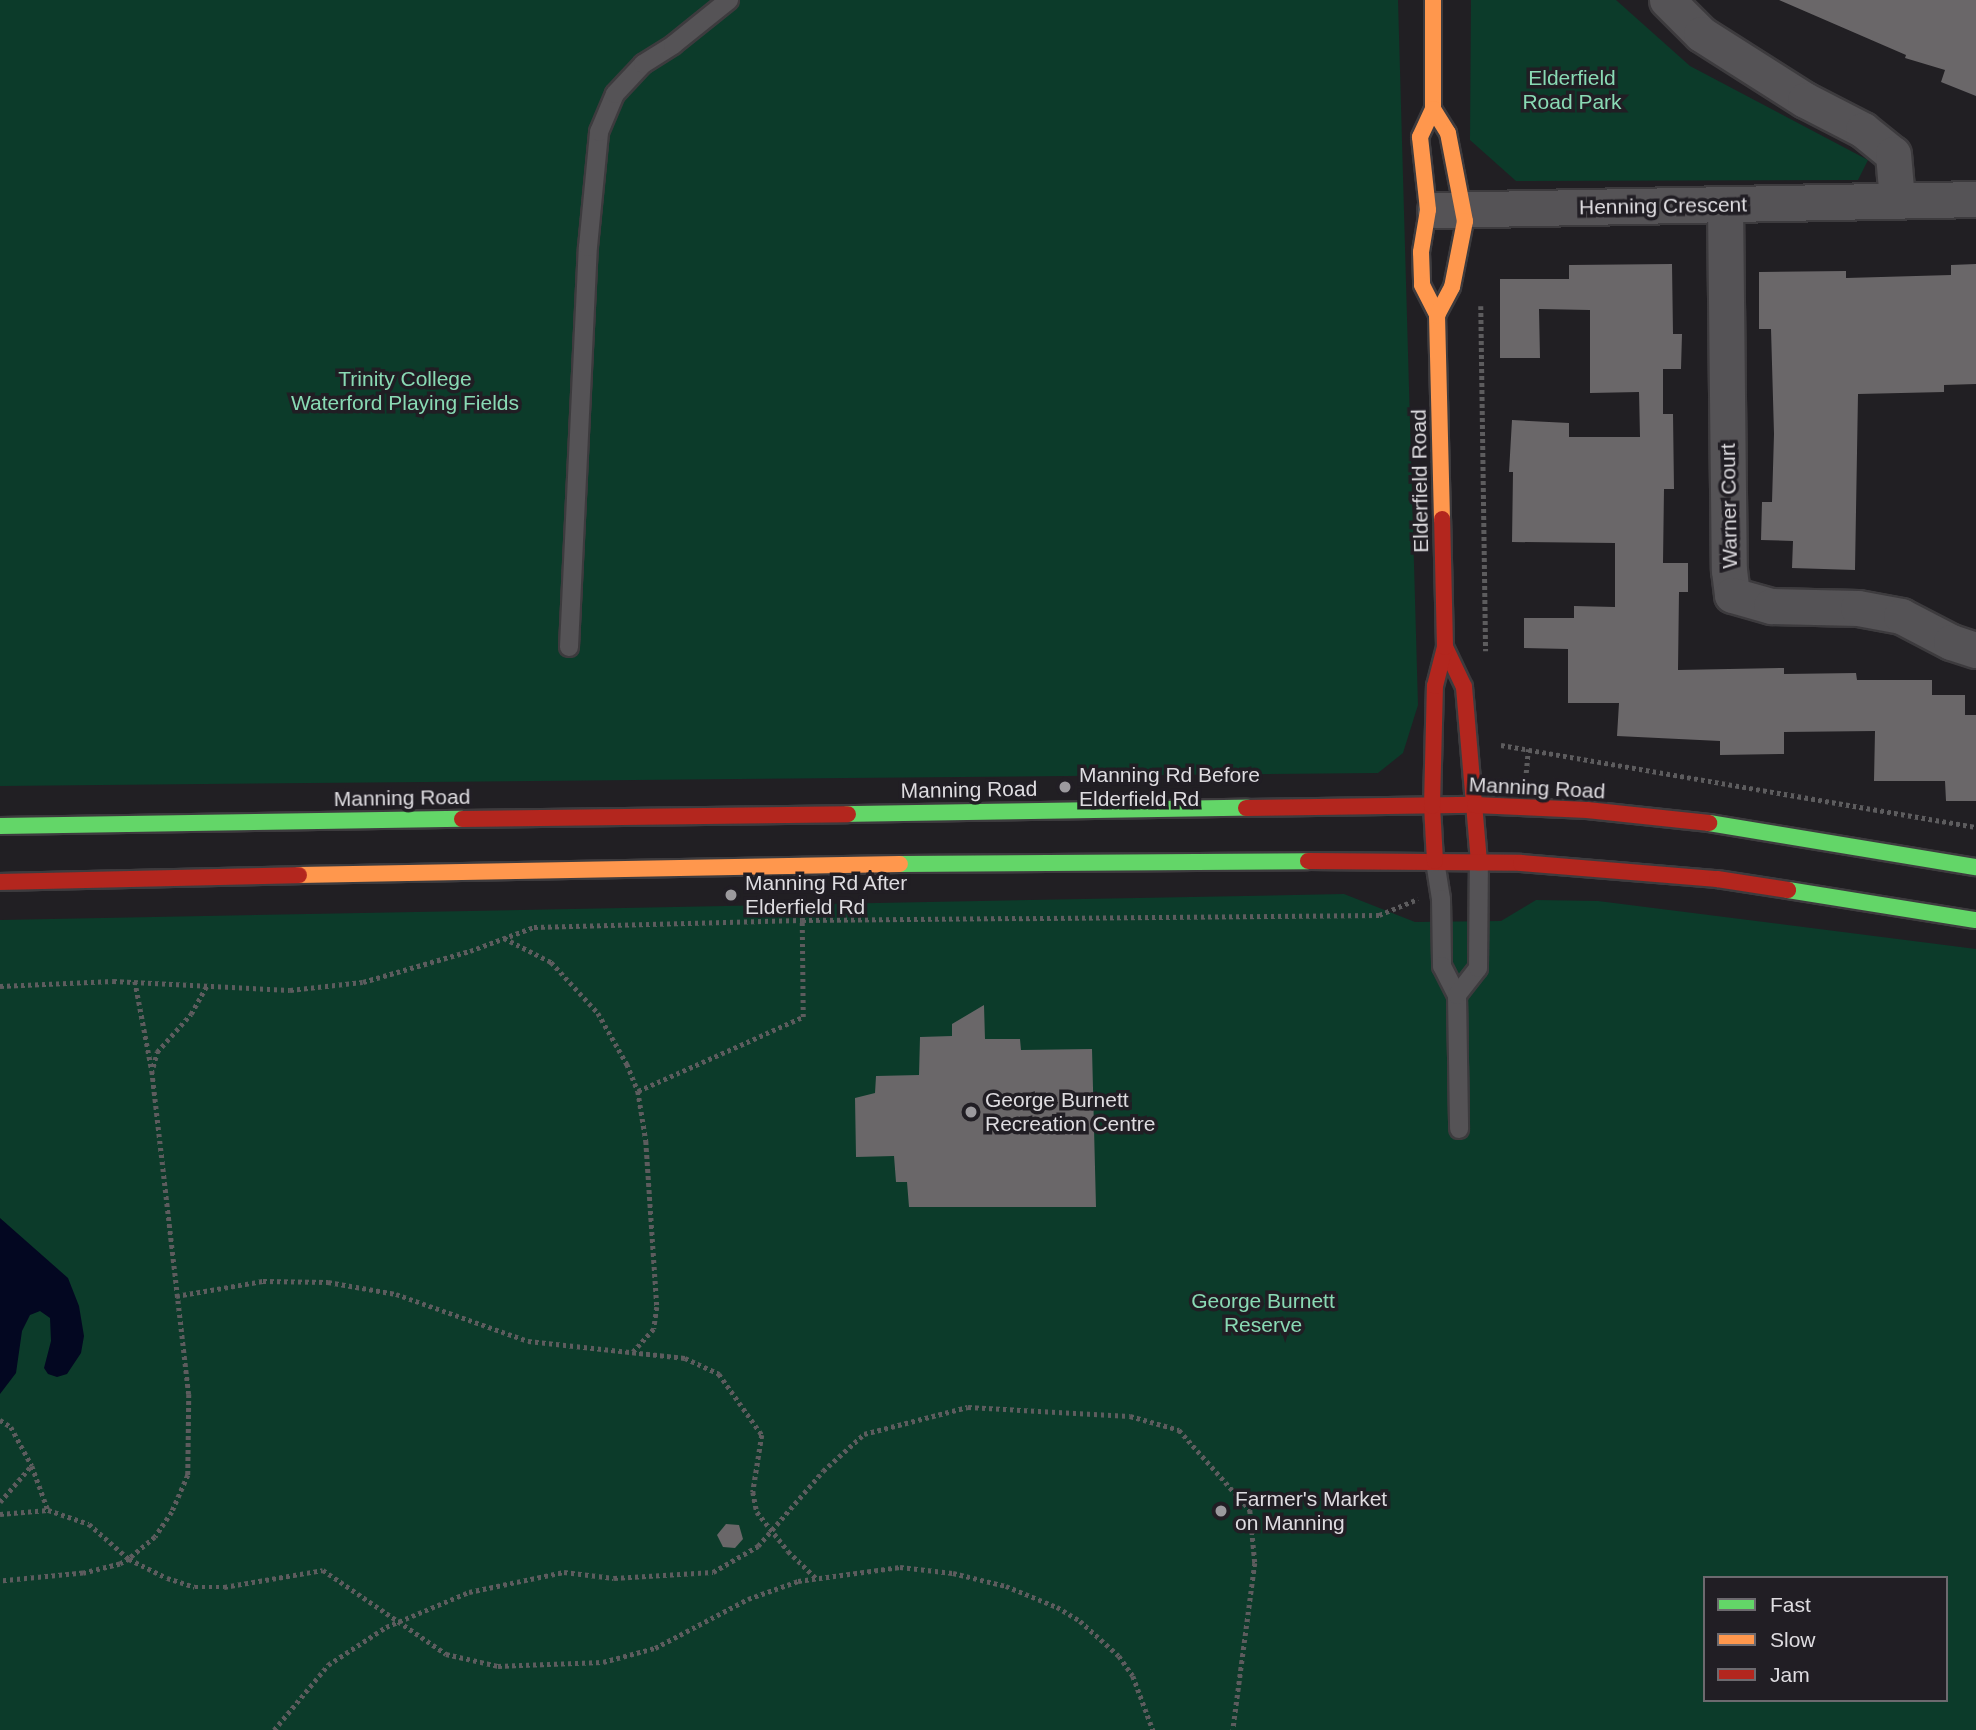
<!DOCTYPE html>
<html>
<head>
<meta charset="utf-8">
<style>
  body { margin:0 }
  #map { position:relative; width:1976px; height:1730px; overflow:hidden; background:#211f23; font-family:Arial,sans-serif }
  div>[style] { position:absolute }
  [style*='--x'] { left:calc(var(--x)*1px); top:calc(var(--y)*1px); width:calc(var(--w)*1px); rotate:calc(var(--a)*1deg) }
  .green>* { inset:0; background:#0c3b2a }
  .water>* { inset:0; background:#030721 }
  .building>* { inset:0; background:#6a6769 }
  .path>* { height:4.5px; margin-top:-2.25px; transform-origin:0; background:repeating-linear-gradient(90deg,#5d5c5e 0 3.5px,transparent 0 7px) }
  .roads { filter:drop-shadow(2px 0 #3d3b3e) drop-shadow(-2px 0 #3d3b3e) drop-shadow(0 2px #3d3b3e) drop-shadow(0 -2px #3d3b3e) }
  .lane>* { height:18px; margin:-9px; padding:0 9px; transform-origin:9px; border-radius:9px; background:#555356 }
  .street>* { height:35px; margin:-17.5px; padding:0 17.5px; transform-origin:17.5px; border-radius:17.5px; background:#555356 }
  .fast>* { height:16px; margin:-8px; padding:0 8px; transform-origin:8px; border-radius:8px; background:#63d668 }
  .slow>* { height:16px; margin:-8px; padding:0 8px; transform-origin:8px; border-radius:8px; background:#ff974d }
  .jam>* { height:16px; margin:-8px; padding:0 8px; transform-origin:8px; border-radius:8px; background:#b3261e }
  .dots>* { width:19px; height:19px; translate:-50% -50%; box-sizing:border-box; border:4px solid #211e24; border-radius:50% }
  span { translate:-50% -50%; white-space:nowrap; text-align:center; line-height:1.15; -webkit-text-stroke:7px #211e24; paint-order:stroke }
  .park-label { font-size:21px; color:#89dab4 }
  .street-label { font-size:21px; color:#dedce0 }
  .poi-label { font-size:21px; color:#dedce0 }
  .left { translate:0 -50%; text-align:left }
  .legend { position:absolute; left:1703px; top:1576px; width:245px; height:126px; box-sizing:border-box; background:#211e24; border:2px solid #6d6a6f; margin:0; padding:9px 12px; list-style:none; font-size:21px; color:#dedce0 }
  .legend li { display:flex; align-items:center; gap:14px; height:35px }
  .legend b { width:35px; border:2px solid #6d6a6f }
</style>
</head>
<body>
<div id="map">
  <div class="green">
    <i style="clip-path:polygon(0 0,1398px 0,1418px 705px,1403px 753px,1378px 773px,0 786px)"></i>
    <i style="clip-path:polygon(1471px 0,1616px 0,1690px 66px,1868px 160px,1858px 180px,1516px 181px,1470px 140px)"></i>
    <i style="clip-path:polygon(evenodd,1344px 894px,1415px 922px,1501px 921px,1536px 900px,1598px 901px,1976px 949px,1976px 1730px,0 1730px,0 920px,1344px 894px,1705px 1578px,1946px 1578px,1946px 1700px,1705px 1700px,1705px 1578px)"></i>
  </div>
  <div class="water">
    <i style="clip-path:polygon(0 1218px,68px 1278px,79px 1306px,84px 1336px,81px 1353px,67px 1374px,57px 1377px,48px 1374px,44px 1368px,51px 1341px,50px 1318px,40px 1311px,30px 1315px,22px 1331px,16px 1373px,0 1394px)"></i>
  </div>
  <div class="building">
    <i style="clip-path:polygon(1779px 0,1976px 0,1976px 96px,1941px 82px,1945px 70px,1905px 58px,1906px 55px)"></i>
    <i style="clip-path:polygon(1672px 264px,1673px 334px,1682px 334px,1681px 369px,1663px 369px,1663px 414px,1673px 414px,1674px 489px,1664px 489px,1663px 563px,1688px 563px,1688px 592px,1679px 592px,1678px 670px,1784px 668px,1784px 674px,1856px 673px,1857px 680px,1932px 680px,1932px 695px,1965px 695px,1965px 715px,1976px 715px,1976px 801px,1946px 801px,1945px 781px,1874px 781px,1875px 731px,1784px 732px,1784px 754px,1720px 755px,1720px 741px,1617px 736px,1619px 703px,1568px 703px,1568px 649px,1524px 648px,1524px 618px,1574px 618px,1574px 606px,1615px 607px,1615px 543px,1512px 542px,1513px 472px,1509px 472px,1512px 420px,1569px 423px,1569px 437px,1640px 437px,1639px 392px,1590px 393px,1590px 310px,1539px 309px,1540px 358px,1500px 358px,1500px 279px,1569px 279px,1569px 265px)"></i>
    <i style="clip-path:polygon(1976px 264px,1976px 384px,1944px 385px,1944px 392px,1858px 394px,1855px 570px,1792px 568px,1793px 541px,1761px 540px,1762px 502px,1772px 502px,1774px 434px,1771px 329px,1759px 329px,1759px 272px,1846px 271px,1846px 278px,1951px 275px,1951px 265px)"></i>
    <i style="clip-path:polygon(984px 1005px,985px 1039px,1020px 1039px,1021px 1050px,1092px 1049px,1096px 1207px,909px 1207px,907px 1182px,896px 1182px,894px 1156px,856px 1157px,855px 1098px,875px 1093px,876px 1076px,919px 1075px,920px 1037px,952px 1036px,952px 1024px)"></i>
    <i style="clip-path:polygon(726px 1524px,739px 1525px,743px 1539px,735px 1548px,723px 1547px,717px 1535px)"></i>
  </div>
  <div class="path">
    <i style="--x:1481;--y:306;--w:345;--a:89.2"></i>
    <i style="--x:1501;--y:745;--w:482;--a:9.8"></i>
    <i style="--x:1526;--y:773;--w:24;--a:-85"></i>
    <i style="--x:504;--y:938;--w:53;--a:27.1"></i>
    <i style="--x:551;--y:962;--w:69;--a:47.3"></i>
    <i style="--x:598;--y:1013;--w:59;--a:60.4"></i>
    <i style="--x:627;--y:1064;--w:29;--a:68"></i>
    <i style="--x:638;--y:1091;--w:51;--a:80.9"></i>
    <i style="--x:646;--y:1141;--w:166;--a:86.2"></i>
    <i style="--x:657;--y:1307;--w:22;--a:98"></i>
    <i style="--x:654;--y:1329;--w:31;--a:132"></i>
    <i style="--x:135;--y:981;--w:92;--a:79.3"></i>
    <i style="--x:152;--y:1071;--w:325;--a:83.5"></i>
    <i style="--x:189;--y:1394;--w:81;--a:90.7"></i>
    <i style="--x:188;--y:1475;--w:40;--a:113.4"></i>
    <i style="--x:172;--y:1512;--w:30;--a:124"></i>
    <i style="--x:155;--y:1537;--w:34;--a:140"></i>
    <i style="--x:129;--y:1559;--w:42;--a:26.6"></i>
    <i style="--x:167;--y:1578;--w:29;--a:18"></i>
    <i style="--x:195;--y:1587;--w:29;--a:0"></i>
    <i style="--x:224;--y:1587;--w:100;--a:-9.7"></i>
    <i style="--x:323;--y:1570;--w:149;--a:34.3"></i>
    <i style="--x:446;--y:1654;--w:53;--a:13"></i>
    <i style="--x:498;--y:1666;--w:105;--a:-2.2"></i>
    <i style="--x:603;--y:1662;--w:54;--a:-15.1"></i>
    <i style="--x:655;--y:1648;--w:105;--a:-27.8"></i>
    <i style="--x:748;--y:1599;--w:53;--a:-19.8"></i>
    <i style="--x:798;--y:1581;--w:103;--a:-7.8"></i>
    <i style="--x:900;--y:1567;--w:53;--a:6.5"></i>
    <i style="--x:953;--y:1573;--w:55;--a:13.8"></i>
    <i style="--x:1006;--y:1586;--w:55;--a:22.4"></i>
    <i style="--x:1057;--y:1607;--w:27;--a:31"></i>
    <i style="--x:1080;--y:1621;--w:52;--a:41.9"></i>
    <i style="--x:1119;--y:1656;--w:24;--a:55"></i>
    <i style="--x:1133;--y:1676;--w:58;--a:69.7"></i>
    <i style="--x:0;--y:986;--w:113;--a:-2.5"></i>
    <i style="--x:113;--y:981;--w:177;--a:2.9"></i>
    <i style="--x:290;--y:990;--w:73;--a:-6.3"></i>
    <i style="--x:363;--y:982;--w:111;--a:-16.2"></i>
    <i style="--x:470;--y:951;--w:68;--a:-20.6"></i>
    <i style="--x:534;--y:927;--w:268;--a:-1.5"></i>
    <i style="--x:802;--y:920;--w:577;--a:-0.5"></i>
    <i style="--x:1379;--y:915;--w:42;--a:-22.3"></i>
    <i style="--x:153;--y:1067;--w:16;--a:-75"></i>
    <i style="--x:157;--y:1052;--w:51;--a:-48.2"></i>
    <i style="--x:191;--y:1014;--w:33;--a:-61"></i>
    <i style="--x:638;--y:1091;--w:181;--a:-24.2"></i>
    <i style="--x:803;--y:1017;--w:97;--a:-90.6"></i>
    <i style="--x:176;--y:1296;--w:88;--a:-9.8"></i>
    <i style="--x:263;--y:1281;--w:65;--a:0.9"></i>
    <i style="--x:328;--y:1282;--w:69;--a:10"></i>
    <i style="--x:396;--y:1294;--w:140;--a:19.6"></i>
    <i style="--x:528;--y:1341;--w:158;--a:6.2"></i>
    <i style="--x:685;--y:1358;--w:38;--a:25"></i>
    <i style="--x:719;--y:1374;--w:75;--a:54.8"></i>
    <i style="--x:762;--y:1435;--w:58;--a:99"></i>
    <i style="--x:753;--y:1492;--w:20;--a:79"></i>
    <i style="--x:757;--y:1512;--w:50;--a:51.5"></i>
    <i style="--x:788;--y:1551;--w:39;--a:44"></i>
    <i style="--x:0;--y:1420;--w:13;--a:32"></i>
    <i style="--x:11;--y:1427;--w:44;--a:61.7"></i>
    <i style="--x:32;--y:1466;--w:47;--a:70"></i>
    <i style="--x:48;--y:1510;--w:43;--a:18.9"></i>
    <i style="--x:89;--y:1524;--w:53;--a:41.2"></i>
    <i style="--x:129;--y:1559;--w:10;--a:151"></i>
    <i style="--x:120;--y:1564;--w:38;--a:166"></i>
    <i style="--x:83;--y:1573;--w:83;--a:174.5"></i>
    <i style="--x:0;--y:1502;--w:48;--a:-49.3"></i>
    <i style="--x:0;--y:1514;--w:48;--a:-4.8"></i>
    <i style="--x:274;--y:1730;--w:85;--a:-50.3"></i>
    <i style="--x:328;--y:1665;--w:69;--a:-33.2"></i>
    <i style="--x:386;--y:1627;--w:90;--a:-22.9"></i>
    <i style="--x:469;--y:1592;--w:97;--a:-11.9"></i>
    <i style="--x:564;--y:1572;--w:50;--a:6.8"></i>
    <i style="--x:614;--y:1578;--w:99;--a:-3.5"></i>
    <i style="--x:713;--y:1572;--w:52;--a:-30"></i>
    <i style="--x:758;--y:1546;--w:99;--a:-49.1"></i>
    <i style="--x:823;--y:1471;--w:55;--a:-42.1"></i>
    <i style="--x:864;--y:1434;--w:107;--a:-14.6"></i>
    <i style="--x:968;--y:1407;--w:162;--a:3.2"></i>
    <i style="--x:1130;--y:1416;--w:51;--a:15.9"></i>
    <i style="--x:1179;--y:1430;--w:107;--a:48.4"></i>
    <i style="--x:1250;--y:1510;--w:53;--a:84.6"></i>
    <i style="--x:1255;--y:1563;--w:168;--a:97.5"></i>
  </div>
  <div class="roads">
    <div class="lane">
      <i style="--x:569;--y:647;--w:400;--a:-87.3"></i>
      <i style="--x:588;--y:247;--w:116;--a:-84.5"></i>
      <i style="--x:599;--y:132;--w:41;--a:-67.2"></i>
      <i style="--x:615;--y:94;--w:41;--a:-47"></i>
      <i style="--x:643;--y:64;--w:36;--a:-32"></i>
      <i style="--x:673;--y:45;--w:72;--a:-38.8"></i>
      <i style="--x:1435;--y:861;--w:38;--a:81"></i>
      <i style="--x:1441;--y:899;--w:67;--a:89.1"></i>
      <i style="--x:1442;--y:966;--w:33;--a:63"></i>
      <i style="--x:1457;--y:995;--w:134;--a:89.1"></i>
      <i style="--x:1457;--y:995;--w:34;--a:-52"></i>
      <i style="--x:1478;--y:968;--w:106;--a:-89.5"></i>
    </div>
    <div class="street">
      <i style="--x:1667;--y:0;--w:48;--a:45"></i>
      <i style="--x:1701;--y:34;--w:123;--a:32.4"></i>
      <i style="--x:1805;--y:100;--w:65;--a:27.3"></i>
      <i style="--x:1863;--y:130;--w:38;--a:39"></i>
      <i style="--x:1893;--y:154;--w:46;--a:85"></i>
      <i style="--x:1725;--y:204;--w:366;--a:89.4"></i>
      <i style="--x:1729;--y:570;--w:25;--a:83"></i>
      <i style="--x:1732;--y:595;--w:41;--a:15.8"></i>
      <i style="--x:1771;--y:606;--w:87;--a:1.3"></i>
      <i style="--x:1858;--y:608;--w:44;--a:10.5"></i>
      <i style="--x:1901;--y:616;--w:56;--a:27.5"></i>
      <i style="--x:1951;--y:642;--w:26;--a:18"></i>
      <i style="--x:1435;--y:210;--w:541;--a:-1.16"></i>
    </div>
    <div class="fast">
      <i style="--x:848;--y:814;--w:398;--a:-0.9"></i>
      <i style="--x:1709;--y:823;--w:271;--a:9.4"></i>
      <i style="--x:0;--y:826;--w:462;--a:-0.9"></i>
      <i style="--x:900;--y:864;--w:408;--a:-0.4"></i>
      <i style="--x:1788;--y:890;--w:190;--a:9.1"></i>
    </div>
    <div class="slow">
      <i style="--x:1433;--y:0;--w:109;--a:90"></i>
      <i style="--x:1433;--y:109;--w:31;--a:115"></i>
      <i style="--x:1420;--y:137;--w:73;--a:83.7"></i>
      <i style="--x:1428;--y:210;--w:43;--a:99.5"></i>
      <i style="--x:1421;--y:252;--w:33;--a:88"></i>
      <i style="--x:1422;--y:285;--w:34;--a:63"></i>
      <i style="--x:1437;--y:315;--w:204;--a:88.6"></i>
      <i style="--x:1433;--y:109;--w:28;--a:58"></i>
      <i style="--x:1448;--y:133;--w:90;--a:79.1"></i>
      <i style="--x:1465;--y:221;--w:67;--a:101.1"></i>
      <i style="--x:1452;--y:287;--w:32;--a:118"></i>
      <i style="--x:299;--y:875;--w:601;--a:-1.05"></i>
    </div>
    <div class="jam">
      <i style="--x:1445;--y:647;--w:44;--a:64.6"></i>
      <i style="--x:1464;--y:687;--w:176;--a:85.1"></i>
      <i style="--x:1246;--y:808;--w:229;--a:-0.8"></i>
      <i style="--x:1475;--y:805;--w:112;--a:2.6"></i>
      <i style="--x:1587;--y:810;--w:123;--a:6.1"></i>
      <i style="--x:462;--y:819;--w:386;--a:-0.7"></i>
      <i style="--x:1308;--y:861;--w:213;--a:0.5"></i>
      <i style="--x:1521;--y:863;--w:197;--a:4.7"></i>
      <i style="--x:1717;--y:879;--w:72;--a:8.8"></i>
      <i style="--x:1435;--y:861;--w:55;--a:-93.1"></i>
      <i style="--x:1432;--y:806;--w:120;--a:-88.6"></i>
      <i style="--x:1435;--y:686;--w:40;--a:-75.6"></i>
      <i style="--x:1445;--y:647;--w:128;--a:-91.3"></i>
      <i style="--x:0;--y:882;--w:299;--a:-1.3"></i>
    </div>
  </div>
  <div class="dots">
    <i style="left:1065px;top:787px;background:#9c9a9e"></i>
    <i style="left:731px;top:895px;background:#9c9a9e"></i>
    <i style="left:971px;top:1112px;background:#9c9a9e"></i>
    <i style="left:1221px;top:1511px;background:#9c9a9e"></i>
  </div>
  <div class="park-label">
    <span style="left:1572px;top:90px">Elderfield<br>Road Park</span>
    <span style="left:405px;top:391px">Trinity College<br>Waterford Playing Fields</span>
    <span style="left:1263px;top:1313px">George Burnett<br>Reserve</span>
  </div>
  <div class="street-label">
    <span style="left:1663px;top:206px;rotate:-1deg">Henning Crescent</span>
    <span style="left:1420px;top:481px;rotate:-91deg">Elderfield Road</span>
    <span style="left:1729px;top:506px;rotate:-91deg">Warner Court</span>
    <span style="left:1537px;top:788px;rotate:3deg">Manning Road</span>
    <span style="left:969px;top:790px;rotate:-1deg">Manning Road</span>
    <span style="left:402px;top:798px;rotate:-1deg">Manning Road</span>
  </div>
  <div class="poi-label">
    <span class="left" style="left:1079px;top:787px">Manning Rd Before<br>Elderfield Rd</span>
    <span class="left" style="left:745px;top:895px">Manning Rd After<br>Elderfield Rd</span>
    <span class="left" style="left:985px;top:1112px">George Burnett<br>Recreation Centre</span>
    <span class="left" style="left:1235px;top:1511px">Farmer's Market<br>on Manning</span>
  </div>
  <ul class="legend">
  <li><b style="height:9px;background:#63d668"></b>Fast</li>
  <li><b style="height:9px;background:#ff974d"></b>Slow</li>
  <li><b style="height:9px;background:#b3261e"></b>Jam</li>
  </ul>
</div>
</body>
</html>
